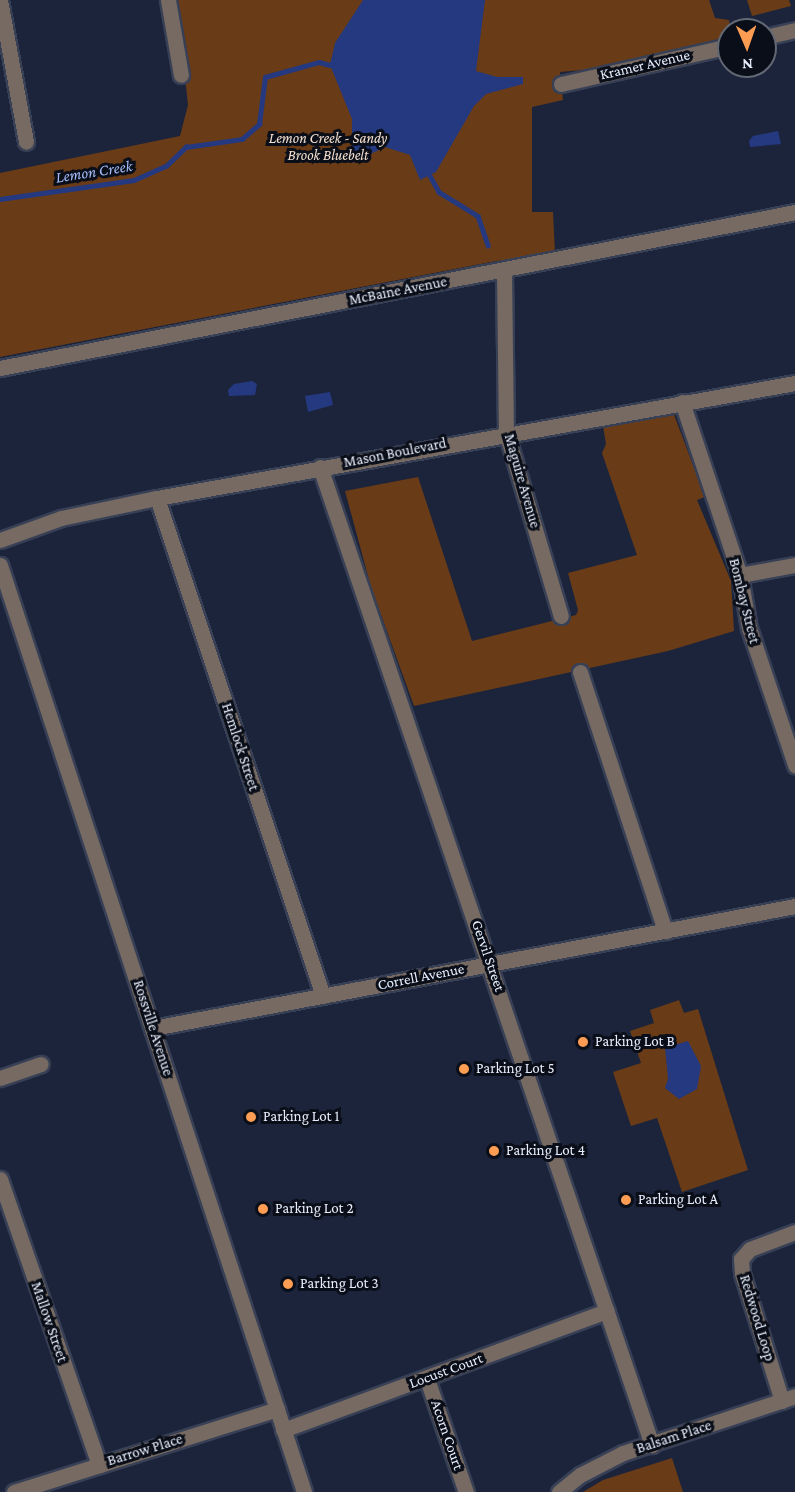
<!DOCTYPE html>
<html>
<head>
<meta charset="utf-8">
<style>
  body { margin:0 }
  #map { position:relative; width:795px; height:1492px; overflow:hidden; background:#1c243b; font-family:"Crimson Pro",serif }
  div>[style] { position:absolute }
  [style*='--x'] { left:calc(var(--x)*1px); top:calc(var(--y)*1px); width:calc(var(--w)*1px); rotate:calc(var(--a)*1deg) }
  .green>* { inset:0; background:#693b17 }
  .water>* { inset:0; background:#253980 }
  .stream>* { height:4.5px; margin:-2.25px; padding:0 2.25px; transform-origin:2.25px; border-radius:2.25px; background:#253980 }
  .roads { filter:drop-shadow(2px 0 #384056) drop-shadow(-2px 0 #384056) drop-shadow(0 2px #384056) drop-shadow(0 -2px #384056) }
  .minor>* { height:15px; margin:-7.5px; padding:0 7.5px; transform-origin:7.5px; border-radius:7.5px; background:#766a62 }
  .tertiary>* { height:15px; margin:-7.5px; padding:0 7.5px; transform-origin:7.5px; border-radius:7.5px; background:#766a62 }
  .dots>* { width:16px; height:16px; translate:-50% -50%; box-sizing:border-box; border:3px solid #0a0e18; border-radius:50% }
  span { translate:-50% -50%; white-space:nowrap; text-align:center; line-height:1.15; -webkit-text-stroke:6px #0a0e18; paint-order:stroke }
  .street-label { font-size:15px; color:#e7eefd }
  .park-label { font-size:15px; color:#f4dfd0; font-style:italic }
  .poi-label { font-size:15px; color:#e7eefd }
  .left { translate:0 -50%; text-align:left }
  .water-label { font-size:16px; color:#a6bdfb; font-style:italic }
  .north { position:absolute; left:717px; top:18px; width:60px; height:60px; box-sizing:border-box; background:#0a0e18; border:2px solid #626874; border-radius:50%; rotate:178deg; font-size:16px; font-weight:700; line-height:24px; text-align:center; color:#e7eefd }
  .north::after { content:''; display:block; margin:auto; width:21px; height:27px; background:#fc9d53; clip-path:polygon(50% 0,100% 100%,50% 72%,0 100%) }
</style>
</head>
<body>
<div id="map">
  <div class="green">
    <i style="clip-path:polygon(178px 0,709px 0,715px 18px,729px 20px,730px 27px,719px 39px,594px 69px,560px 72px,563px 100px,532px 107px,532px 212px,553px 212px,555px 254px,496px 261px,0 357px,0 173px,180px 136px,188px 105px,185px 77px,191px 74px)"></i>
    <i style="clip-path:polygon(747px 0,789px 0,791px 6px,752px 16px)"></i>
    <i style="clip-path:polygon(673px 412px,705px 497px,697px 500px,731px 581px,734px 631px,668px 651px,414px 706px,371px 587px,345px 491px,418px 477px,472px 641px,576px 615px,578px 610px,568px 573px,637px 555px,602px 453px,606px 444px,603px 426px)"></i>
    <i style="clip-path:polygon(679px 1000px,684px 1013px,698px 1009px,748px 1170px,682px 1192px,657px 1118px,631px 1126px,613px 1072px,641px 1063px,630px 1031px,654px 1023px,650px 1010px)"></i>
    <i style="clip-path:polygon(672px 1458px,683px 1492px,583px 1492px,603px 1480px)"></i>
  </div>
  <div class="water">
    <i style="clip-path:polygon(363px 0,485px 0,476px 71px,497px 77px,523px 77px,523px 84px,486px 94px,474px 106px,436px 172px,420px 180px,410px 155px,385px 147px,352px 163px,352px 119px,330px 65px,335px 43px)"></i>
    <i style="clip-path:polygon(778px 131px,781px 144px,750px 147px,749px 141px,753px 136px)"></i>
    <i style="clip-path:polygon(252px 381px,257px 384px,255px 395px,229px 396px,228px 390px,234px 384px)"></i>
    <i style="clip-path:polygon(330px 392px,333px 405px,308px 412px,305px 396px)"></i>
    <i style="clip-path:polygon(688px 1041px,701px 1066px,697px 1089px,679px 1099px,665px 1088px,668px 1079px,665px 1048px)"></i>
  </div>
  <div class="stream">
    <i style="--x:428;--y:172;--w:23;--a:61"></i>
    <i style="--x:439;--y:192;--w:46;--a:31.6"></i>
    <i style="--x:478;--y:216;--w:31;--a:71"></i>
    <i style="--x:0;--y:199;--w:135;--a:-8.1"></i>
    <i style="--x:134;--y:180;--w:35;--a:-24"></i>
    <i style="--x:166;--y:166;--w:28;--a:-44"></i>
    <i style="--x:186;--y:147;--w:57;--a:-8.1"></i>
    <i style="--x:242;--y:139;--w:23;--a:-41"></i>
    <i style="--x:259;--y:124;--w:47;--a:-82.7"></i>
    <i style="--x:265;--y:77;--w:56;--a:-15.5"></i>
    <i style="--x:319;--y:62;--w:11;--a:15"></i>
    <i style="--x:330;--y:65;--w:6;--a:-45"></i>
  </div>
  <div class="roads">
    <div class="minor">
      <i style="--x:0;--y:0;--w:144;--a:79.6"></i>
      <i style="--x:168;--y:0;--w:76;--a:80.2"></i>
      <i style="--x:765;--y:37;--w:31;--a:-13"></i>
      <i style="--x:561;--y:84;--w:172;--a:-12.7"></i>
      <i style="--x:504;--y:271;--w:161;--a:89.3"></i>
      <i style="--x:506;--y:432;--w:192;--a:73.4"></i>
      <i style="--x:0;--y:368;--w:810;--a:-11.1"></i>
      <i style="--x:682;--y:402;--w:182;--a:71.5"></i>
      <i style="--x:740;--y:575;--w:54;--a:80.4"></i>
      <i style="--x:749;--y:628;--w:145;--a:71.4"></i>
      <i style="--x:320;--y:467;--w:1033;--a:71.25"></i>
      <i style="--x:157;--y:498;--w:525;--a:71.57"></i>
      <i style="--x:0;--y:540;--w:65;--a:-19.8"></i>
      <i style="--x:61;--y:518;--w:98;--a:-11.8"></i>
      <i style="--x:157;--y:498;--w:648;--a:-10.22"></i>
      <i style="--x:740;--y:575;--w:56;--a:-10.3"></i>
      <i style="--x:580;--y:672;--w:273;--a:71.8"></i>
      <i style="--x:153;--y:1028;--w:653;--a:-10.76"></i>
      <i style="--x:0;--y:1078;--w:43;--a:-18.9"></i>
      <i style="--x:0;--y:1179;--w:303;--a:70.9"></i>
      <i style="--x:427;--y:1379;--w:120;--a:71"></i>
      <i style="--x:782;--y:1401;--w:134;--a:-107.4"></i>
      <i style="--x:742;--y:1273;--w:14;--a:-94"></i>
      <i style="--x:741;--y:1259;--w:13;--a:-48"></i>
      <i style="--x:750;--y:1249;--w:48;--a:-20.7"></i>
      <i style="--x:283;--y:1430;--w:345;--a:-20.2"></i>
      <i style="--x:14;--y:1492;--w:276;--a:-17.5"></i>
      <i style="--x:559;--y:1492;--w:27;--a:-39"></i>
      <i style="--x:580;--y:1475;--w:48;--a:-27.1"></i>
      <i style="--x:623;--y:1453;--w:181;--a:-18.3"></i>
    </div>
    <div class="tertiary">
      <i style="--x:0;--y:565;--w:976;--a:71.84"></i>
    </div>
  </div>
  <div class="dots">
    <i style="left:583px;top:1042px;background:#fc9d53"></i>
    <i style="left:464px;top:1069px;background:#fc9d53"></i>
    <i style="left:251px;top:1117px;background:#fc9d53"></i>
    <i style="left:494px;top:1151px;background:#fc9d53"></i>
    <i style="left:626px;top:1200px;background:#fc9d53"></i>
    <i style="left:263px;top:1209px;background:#fc9d53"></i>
    <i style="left:288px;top:1284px;background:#fc9d53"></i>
  </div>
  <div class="street-label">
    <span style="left:645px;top:65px;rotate:-13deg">Kramer Avenue</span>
    <span style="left:398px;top:291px;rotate:-11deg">McBaine Avenue</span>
    <span style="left:395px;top:453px;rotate:-11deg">Mason Boulevard</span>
    <span style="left:522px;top:481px;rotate:74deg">Maguire Avenue</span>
    <span style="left:744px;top:601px;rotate:76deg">Bombay Street</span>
    <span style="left:240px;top:747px;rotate:72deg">Hemlock Street</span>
    <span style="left:488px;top:956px;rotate:71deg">Gervil Street</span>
    <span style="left:421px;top:977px;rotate:-11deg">Correll Avenue</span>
    <span style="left:153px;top:1028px;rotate:72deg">Rossville Avenue</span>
    <span style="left:757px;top:1318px;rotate:73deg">Redwood Loop</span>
    <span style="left:49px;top:1322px;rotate:71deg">Mallow Street</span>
    <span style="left:446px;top:1371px;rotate:-20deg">Locust Court</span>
    <span style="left:447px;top:1435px;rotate:71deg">Acorn Court</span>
    <span style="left:674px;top:1437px;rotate:-18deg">Balsam Place</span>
    <span style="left:145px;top:1450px;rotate:-17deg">Barrow Place</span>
  </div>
  <div class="park-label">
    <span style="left:328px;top:147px">Lemon Creek - Sandy<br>Brook Bluebelt</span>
  </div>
  <div class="poi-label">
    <span class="left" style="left:595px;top:1042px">Parking Lot B</span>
    <span class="left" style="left:476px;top:1069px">Parking Lot 5</span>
    <span class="left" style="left:263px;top:1117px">Parking Lot 1</span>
    <span class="left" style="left:506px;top:1151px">Parking Lot 4</span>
    <span class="left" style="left:638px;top:1200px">Parking Lot A</span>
    <span class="left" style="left:275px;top:1209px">Parking Lot 2</span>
    <span class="left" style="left:300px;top:1284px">Parking Lot 3</span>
  </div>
  <div class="water-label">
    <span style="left:94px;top:172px;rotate:-9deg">Lemon Creek</span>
  </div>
  <div class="north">N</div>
</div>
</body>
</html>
